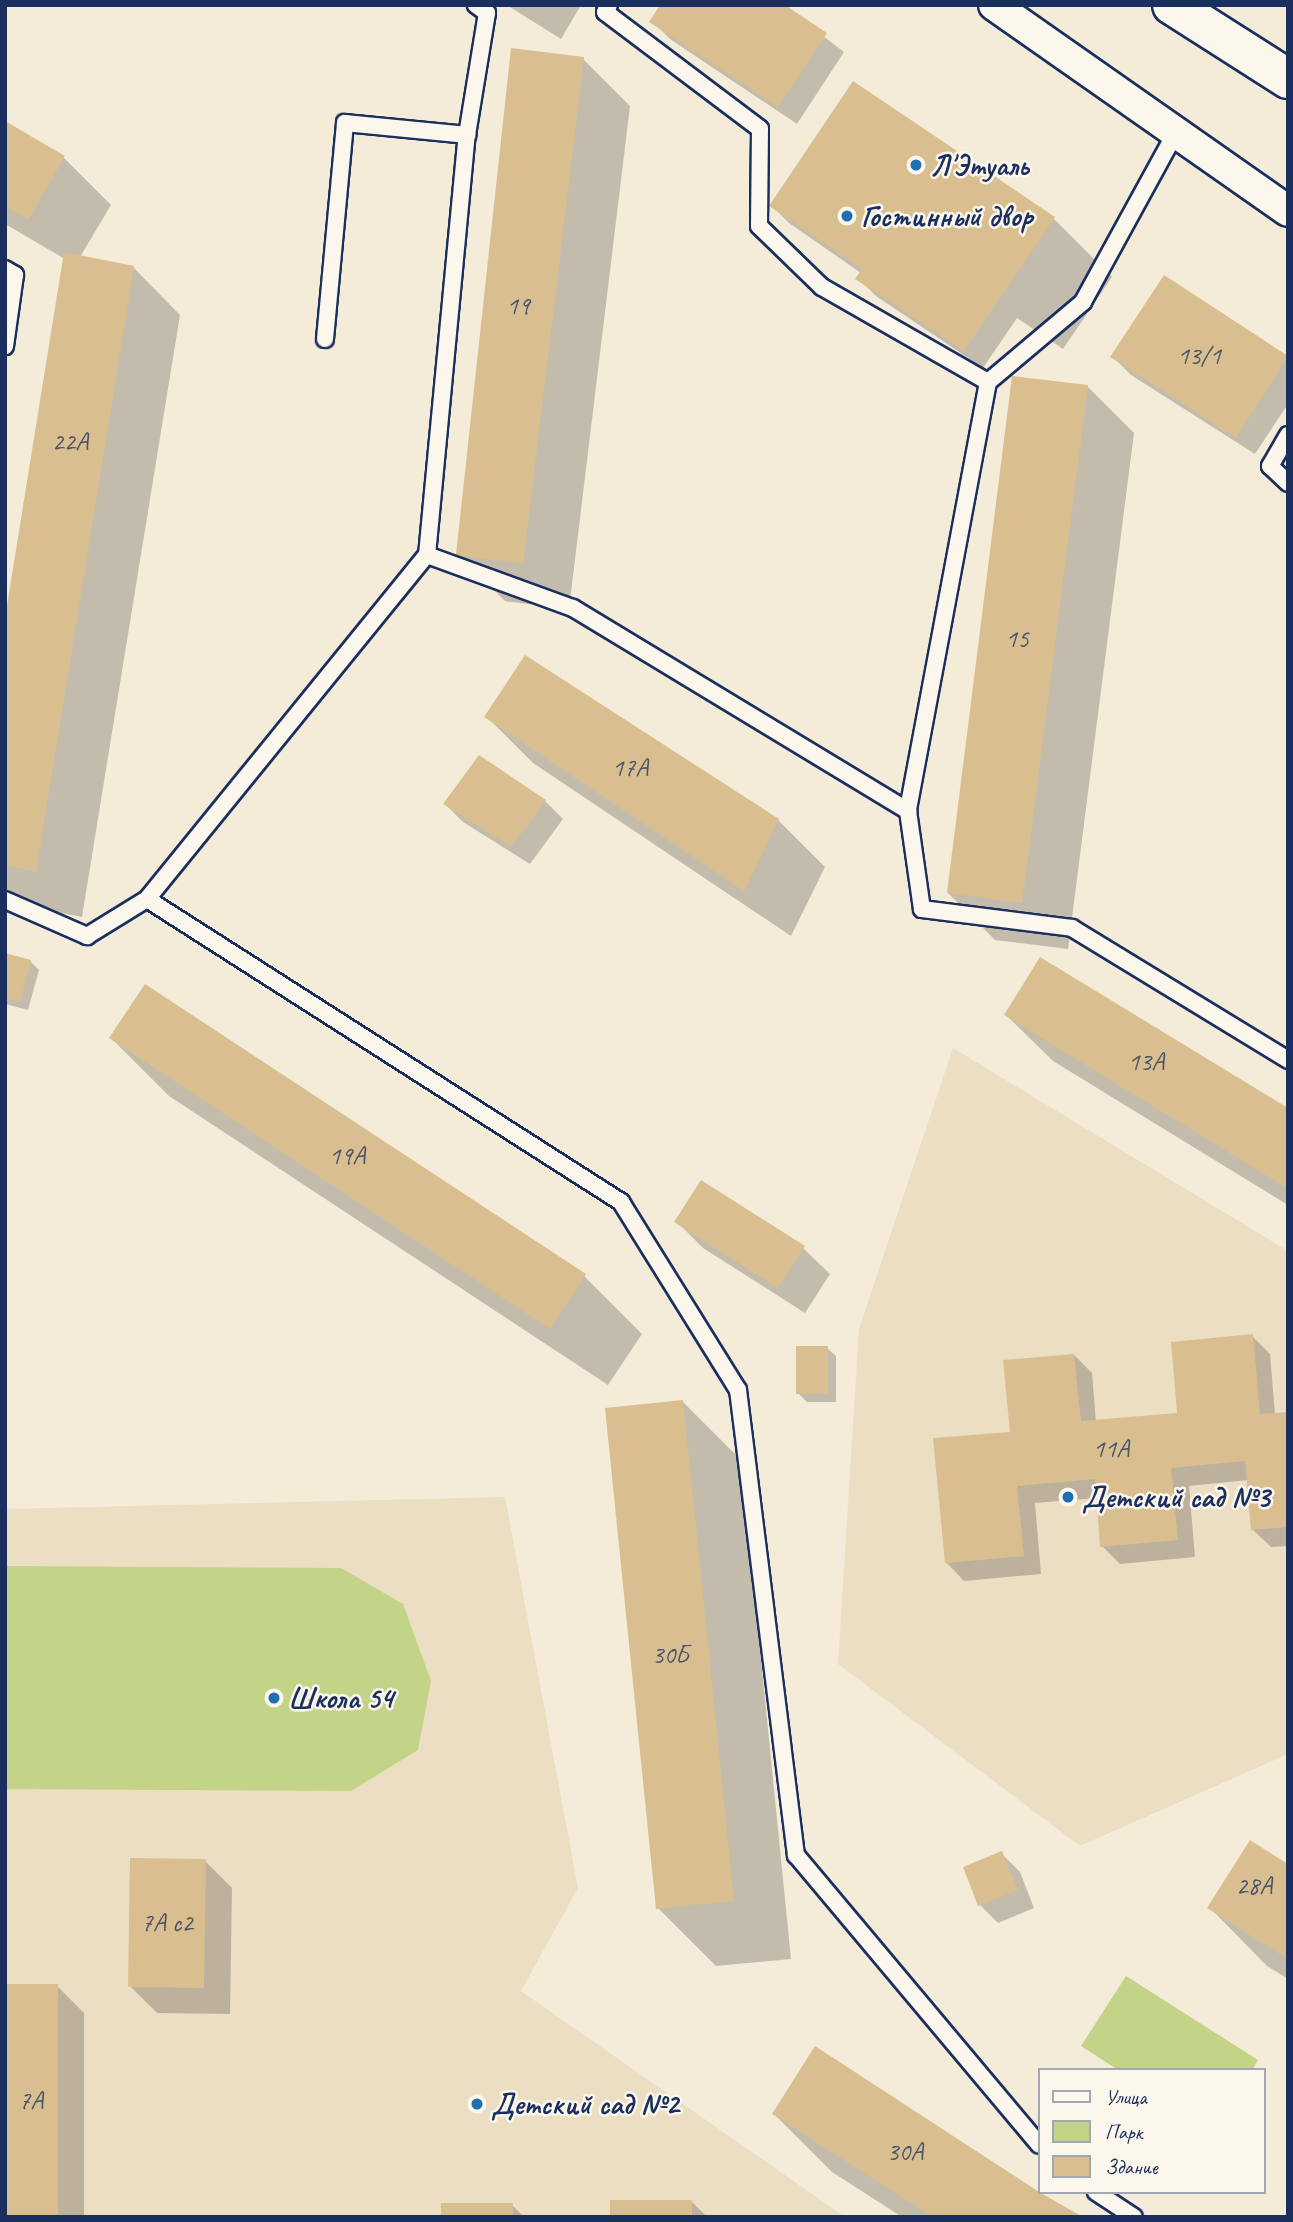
<!DOCTYPE html>
<html>
<head>
<meta charset="utf-8">
<style>
  body { margin:0 }
  #map { position:relative; width:1293px; height:2222px; overflow:hidden; background:#f4ecd9; font-family:Caveat,sans-serif }
  div>[style] { position:absolute }
  [style*='--x'] { left:calc(var(--x)*1px); top:calc(var(--y)*1px); width:calc(var(--w)*1px); rotate:calc(var(--a)*1deg) }
  .built>* { inset:0; background:#ecdec3 }
  .green>* { inset:0; background:#c3d388 }
  .shadow>* { inset:0; background:#0003 }
  .building>* { inset:0; background:#d9bf8f }
  .roads { filter:drop-shadow(2px 0 #1b2f5e) drop-shadow(-2px 0 #1b2f5e) drop-shadow(0 2px #1b2f5e) drop-shadow(0 -2px #1b2f5e) }
  .lane>* { height:16px; margin:-8px; padding:0 8px; transform-origin:8px; border-radius:8px; background:#fbf7ec }
  .street>* { height:30px; margin:-15px; padding:0 15px; transform-origin:15px; border-radius:15px; background:#fbf7ec }
  .secondary>* { height:38px; margin:-19px; padding:0 19px; transform-origin:19px; border-radius:19px; background:#fbf7ec }
  .dots>* { width:19px; height:19px; translate:-50% -50%; box-sizing:border-box; border:4px solid #fbf7ec; border-radius:50% }
  span { translate:-50% -50%; white-space:nowrap; text-align:center; line-height:1.15; -webkit-text-stroke:5px #fbf7ec; paint-order:stroke }
  .number-label { font-size:26px; color:#4a536a }
  .number-label span { -webkit-text-stroke-width:0 }
  .poi-label { font-size:30px; color:#1b2f5e; font-weight:700 }
  .left { translate:0 -50%; text-align:left }
  .frame { position:absolute; inset:0; border:7px solid #1b2f5e; pointer-events:none }
  .legend { position:absolute; left:1038px; top:2068px; width:228px; height:126px; box-sizing:border-box; background:#fbf7ec; border:2px solid #a1a7b3; margin:0; padding:9px 12px; list-style:none; font-size:21px; color:#1b2f5e }
  .legend li { display:flex; align-items:center; gap:14px; height:35px }
  .legend b { width:35px; border:2px solid #a1a7b3 }
</style>
</head>
<body>
<div id="map">
  <div class="built">
    <i style="clip-path:polygon(953px 1048px,1288px 1251px,1288px 1754px,1080px 1846px,838px 1664px,859px 1329px)"></i>
    <i style="clip-path:polygon(505px 1497px,578px 1888px,521px 1991px,845px 2217px,5px 2217px,5px 1509px)"></i>
  </div>
  <div class="green">
    <i style="clip-path:polygon(5px 1566px,341px 1568px,403px 1604px,431px 1681px,418px 1750px,351px 1791px,5px 1789px)"></i>
    <i style="clip-path:polygon(1126px 1976px,1258px 2060px,1252px 2070px,1118px 2070px,1081px 2046px)"></i>
  </div>
  <div class="shadow">
    <i style="clip-path:polygon(507px 5px,581px 5px,561px 39px)"></i>
    <i style="clip-path:polygon(782px 5px,844px 52px,797px 124px,670px 39px,652px 21px)"></i>
    <i style="clip-path:polygon(583px 59px,630px 106px,569px 609px,505px 601px,458px 554px)"></i>
    <i style="clip-path:polygon(5px 123px,64px 158px,111px 205px,80px 257px,134px 268px,180px 315px,82px 917px,16px 904px,5px 894px,5px 629px,65px 259px,5px 224px)"></i>
    <i style="clip-path:polygon(771px 205px,1054px 219px,1112px 277px,1063px 349px,1017px 318px,983px 368px,876px 296px,858px 278px,861px 273px,789px 223px)"></i>
    <i style="clip-path:polygon(1164px 278px,1288px 358px,1288px 404px,1255px 454px,1131px 375px,1113px 357px)"></i>
    <i style="clip-path:polygon(1087px 386px,1134px 433px,1068px 949px,995px 940px,948px 893px)"></i>
    <i style="clip-path:polygon(487px 717px,778px 820px,825px 867px,791px 936px,533px 763px)"></i>
    <i style="clip-path:polygon(545px 801px,563px 819px,530px 864px,463px 822px,445px 804px)"></i>
    <i style="clip-path:polygon(5px 955px,30px 961px,39px 970px,28px 1010px,5px 1004px)"></i>
    <i style="clip-path:polygon(1006px 1015px,1288px 1110px,1288px 1205px,1053px 1061px)"></i>
    <i style="clip-path:polygon(111px 1038px,584px 1276px,642px 1334px,608px 1385px,169px 1096px)"></i>
    <i style="clip-path:polygon(677px 1222px,803px 1248px,830px 1274px,805px 1313px,703px 1248px)"></i>
    <i style="clip-path:polygon(1252px 1336px,1270px 1354px,1275px 1415px,1288px 1414px,1288px 1546px,1271px 1547px,1252px 1529px,1248px 1480px,1189px 1486px,1195px 1557px,1120px 1564px,1102px 1546px,1098px 1498px,1035px 1503px,1041px 1574px,964px 1581px,946px 1562px,1012px 1433px,1074px 1355px,1092px 1373px,1096px 1422px,1179px 1415px)"></i>
    <i style="clip-path:polygon(827px 1348px,836px 1356px,836px 1402px,807px 1402px,798px 1393px)"></i>
    <i style="clip-path:polygon(683px 1402px,741px 1460px,791px 1959px,716px 1966px,658px 1908px)"></i>
    <i style="clip-path:polygon(1002px 1854px,1020px 1872px,1034px 1908px,998px 1923px,980px 1905px)"></i>
    <i style="clip-path:polygon(205px 1861px,232px 1888px,230px 2014px,157px 2013px,130px 1986px)"></i>
    <i style="clip-path:polygon(1288px 1866px,1288px 1979px,1267px 1966px,1209px 1907px)"></i>
    <i style="clip-path:polygon(57px 1986px,84px 2013px,84px 2217px,5px 2217px)"></i>
    <i style="clip-path:polygon(816px 2049px,1039px 2192px,1080px 2217px,902px 2217px,832px 2172px,774px 2114px)"></i>
    <i style="clip-path:polygon(692px 2202px,707px 2217px,612px 2217px)"></i>
    <i style="clip-path:polygon(512px 2205px,524px 2217px,443px 2217px)"></i>
  </div>
  <div class="building">
    <i style="clip-path:polygon(660px 5px,785px 5px,827px 33px,778px 107px,649px 22px)"></i>
    <i style="clip-path:polygon(511px 48px,584px 57px,523px 564px,456px 555px)"></i>
    <i style="clip-path:polygon(853px 81px,1055px 217px,964px 351px,855px 279px,862px 269px,769px 206px)"></i>
    <i style="clip-path:polygon(5px 121px,65px 156px,28px 220px,5px 206px)"></i>
    <i style="clip-path:polygon(64px 252px,134px 266px,36px 872px,5px 865px,5px 618px)"></i>
    <i style="clip-path:polygon(1164px 275px,1288px 356px,1236px 438px,1110px 357px)"></i>
    <i style="clip-path:polygon(1012px 376px,1088px 385px,1022px 903px,947px 893px)"></i>
    <i style="clip-path:polygon(525px 655px,779px 819px,744px 891px,484px 717px)"></i>
    <i style="clip-path:polygon(479px 755px,546px 800px,511px 847px,443px 804px)"></i>
    <i style="clip-path:polygon(5px 953px,31px 960px,20px 1002px,5px 998px)"></i>
    <i style="clip-path:polygon(1040px 957px,1288px 1108px,1287px 1188px,1004px 1015px)"></i>
    <i style="clip-path:polygon(145px 984px,586px 1274px,550px 1329px,109px 1038px)"></i>
    <i style="clip-path:polygon(701px 1180px,805px 1246px,778px 1288px,674px 1222px)"></i>
    <i style="clip-path:polygon(1253px 1334px,1260px 1414px,1288px 1412px,1288px 1527px,1251px 1530px,1245px 1461px,1171px 1468px,1178px 1540px,1100px 1547px,1095px 1479px,1017px 1486px,1024px 1556px,945px 1563px,933px 1438px,1010px 1432px,1003px 1360px,1074px 1354px,1081px 1421px,1177px 1413px,1171px 1342px)"></i>
    <i style="clip-path:polygon(796px 1346px,828px 1346px,828px 1394px,796px 1394px)"></i>
    <i style="clip-path:polygon(683px 1400px,734px 1901px,656px 1909px,605px 1408px)"></i>
    <i style="clip-path:polygon(1250px 1840px,1288px 1864px,1288px 1959px,1207px 1908px)"></i>
    <i style="clip-path:polygon(1002px 1851px,1018px 1890px,978px 1906px,963px 1867px)"></i>
    <i style="clip-path:polygon(130px 1858px,206px 1859px,204px 1988px,128px 1987px)"></i>
    <i style="clip-path:polygon(5px 1984px,58px 1984px,58px 2217px,5px 2217px)"></i>
    <i style="clip-path:polygon(815px 2046px,1039px 2192px,1083px 2217px,933px 2217px,772px 2114px)"></i>
    <i style="clip-path:polygon(610px 2200px,692px 2200px,692px 2217px,610px 2217px)"></i>
    <i style="clip-path:polygon(441px 2203px,513px 2203px,513px 2217px,441px 2217px)"></i>
  </div>
  <div class="roads">
    <div class="lane">
      <i style="--x:609;--y:5;--w:8;--a:120"></i>
      <i style="--x:605;--y:12;--w:194;--a:37"></i>
      <i style="--x:760;--y:129;--w:97;--a:90.6"></i>
      <i style="--x:759;--y:226;--w:88;--a:44.1"></i>
      <i style="--x:822;--y:287;--w:191;--a:29.8"></i>
      <i style="--x:1176;--y:132;--w:194;--a:118.7"></i>
      <i style="--x:1083;--y:302;--w:124;--a:139.9"></i>
      <i style="--x:988;--y:382;--w:436;--a:100.6"></i>
      <i style="--x:908;--y:811;--w:99;--a:81.9"></i>
      <i style="--x:922;--y:909;--w:151;--a:7.2"></i>
      <i style="--x:1072;--y:928;--w:253;--a:31.4"></i>
      <i style="--x:5;--y:269;--w:12;--a:31"></i>
      <i style="--x:15;--y:275;--w:72;--a:98"></i>
      <i style="--x:325;--y:339;--w:217;--a:-84.7"></i>
      <i style="--x:345;--y:123;--w:123;--a:5.6"></i>
      <i style="--x:1288;--y:435;--w:36;--a:120"></i>
      <i style="--x:1270;--y:466;--w:25;--a:43"></i>
      <i style="--x:427;--y:555;--w:155;--a:20"></i>
      <i style="--x:573;--y:608;--w:392;--a:31.2"></i>
      <i style="--x:147;--y:899;--w:563;--a:32.59"></i>
      <i style="--x:621;--y:1202;--w:221;--a:58.1"></i>
      <i style="--x:738;--y:1390;--w:469;--a:82.9"></i>
      <i style="--x:796;--y:1855;--w:378;--a:50"></i>
      <i style="--x:5;--y:900;--w:90;--a:23.7"></i>
      <i style="--x:87;--y:936;--w:70;--a:-31.7"></i>
      <i style="--x:147;--y:899;--w:444;--a:-50.9"></i>
      <i style="--x:427;--y:555;--w:422;--a:-84.6"></i>
      <i style="--x:467;--y:135;--w:124;--a:-80.7"></i>
      <i style="--x:487;--y:13;--w:14;--a:-144"></i>
      <i style="--x:1096;--y:2192;--w:45;--a:33.3"></i>
    </div>
    <div class="street">
      <i style="--x:994;--y:5;--w:359;--a:35"></i>
    </div>
    <div class="secondary">
      <i style="--x:1172;--y:5;--w:138;--a:32.5"></i>
    </div>
  </div>
  <div class="dots">
    <i style="left:916px;top:165px;background:#1f6fb2"></i>
    <i style="left:847px;top:216px;background:#1f6fb2"></i>
    <i style="left:1068px;top:1497px;background:#1f6fb2"></i>
    <i style="left:274px;top:1698px;background:#1f6fb2"></i>
    <i style="left:477px;top:2104px;background:#1f6fb2"></i>
  </div>
  <div class="number-label">
    <span style="left:518px;top:306px">19</span>
    <span style="left:1199px;top:356px">13/1</span>
    <span style="left:70px;top:442px">22А</span>
    <span style="left:1017px;top:639px">15</span>
    <span style="left:630px;top:768px">17А</span>
    <span style="left:1146px;top:1062px">13А</span>
    <span style="left:347px;top:1156px">19А</span>
    <span style="left:1111px;top:1449px">11А</span>
    <span style="left:670px;top:1655px">30Б</span>
    <span style="left:1254px;top:1886px">28А</span>
    <span style="left:167px;top:1923px">7А с2</span>
    <span style="left:31px;top:2101px">7А</span>
    <span style="left:905px;top:2152px">30А</span>
  </div>
  <div class="poi-label">
    <span class="left" style="left:930px;top:165px">Л'Этуаль</span>
    <span class="left" style="left:861px;top:216px">Гостинный двор</span>
    <span class="left" style="left:1082px;top:1497px">Детский сад №3</span>
    <span class="left" style="left:288px;top:1698px">Школа 54</span>
    <span class="left" style="left:491px;top:2104px">Детский сад №2</span>
  </div>
  <div class="frame"></div>
  <ul class="legend">
  <li><b style="height:9px;background:#fbf7ec"></b>Улица</li>
  <li><b style="height:19px;background:#c3d388"></b>Парк</li>
  <li><b style="height:19px;background:#d9bf8f"></b>Здание</li>
  </ul>
</div>
</body>
</html>
